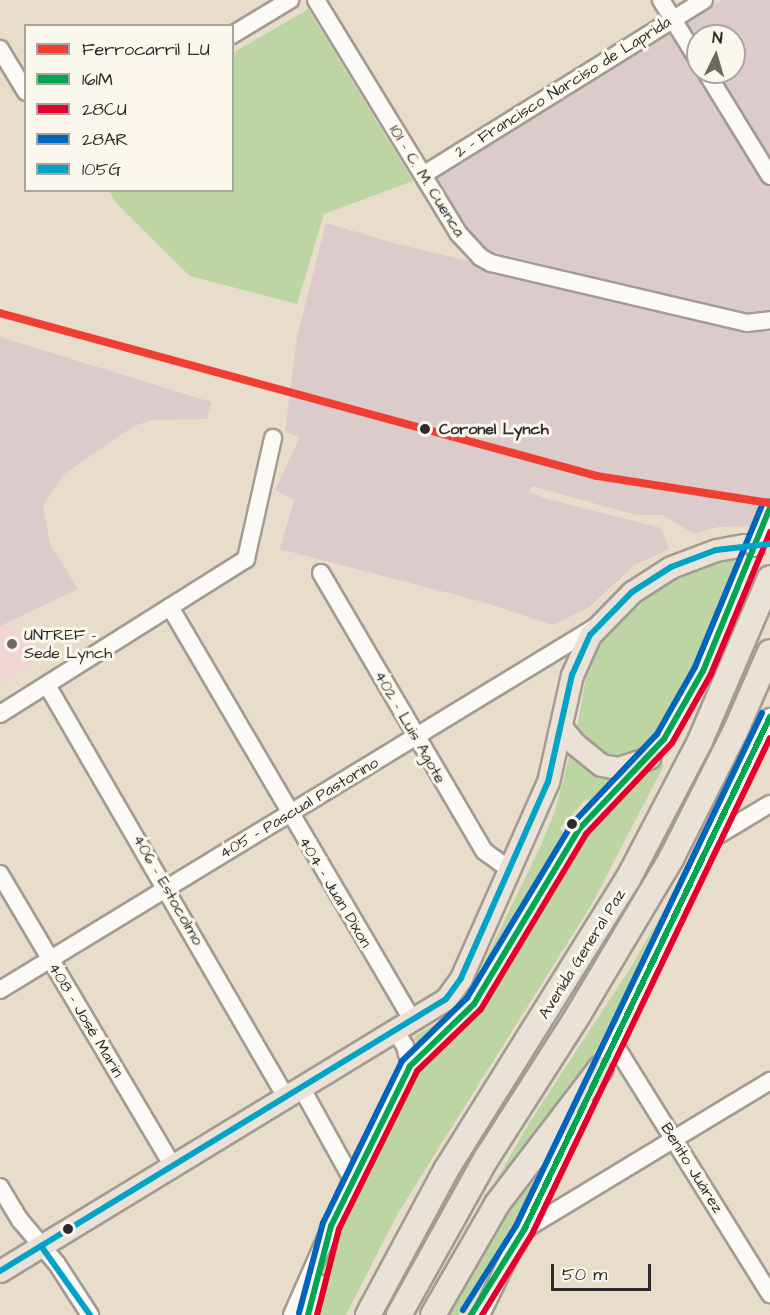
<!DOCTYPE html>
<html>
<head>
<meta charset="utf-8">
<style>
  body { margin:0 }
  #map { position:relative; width:770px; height:1315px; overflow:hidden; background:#e8dccb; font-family:"Architects Daughter",sans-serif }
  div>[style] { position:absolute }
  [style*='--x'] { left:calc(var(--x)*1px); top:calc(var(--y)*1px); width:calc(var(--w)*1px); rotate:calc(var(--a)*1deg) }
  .built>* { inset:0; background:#f0d5d3 }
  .industrial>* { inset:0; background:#dbcbcb }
  .green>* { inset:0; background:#bcd5a3 }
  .major-tunnel>* { height:21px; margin-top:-10.5px; transform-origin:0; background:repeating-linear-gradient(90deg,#c2b9ab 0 21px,transparent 0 31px) }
  .roads { filter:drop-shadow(2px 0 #a39c93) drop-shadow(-2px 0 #a39c93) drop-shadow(0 2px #a39c93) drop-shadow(0 -2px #a39c93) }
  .minor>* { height:16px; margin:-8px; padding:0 8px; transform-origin:8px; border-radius:8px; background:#fcfaf7 }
  .major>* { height:21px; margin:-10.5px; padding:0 10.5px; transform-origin:10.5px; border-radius:10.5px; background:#ebe2d7 }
  .highway>* { height:24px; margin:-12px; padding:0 12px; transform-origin:12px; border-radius:12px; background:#ebe2d7 }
  .bridges { filter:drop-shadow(2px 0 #a39c93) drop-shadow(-2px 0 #a39c93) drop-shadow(0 2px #a39c93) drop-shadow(0 -2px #a39c93) }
  .minor-bridge>* { height:16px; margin:-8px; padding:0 8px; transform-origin:8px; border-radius:8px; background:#fcfaf7 }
  .bus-1>* { height:6px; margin:-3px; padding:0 3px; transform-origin:3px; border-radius:3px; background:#00a651 }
  .bus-2>* { height:6px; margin:-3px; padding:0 3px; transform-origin:3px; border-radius:3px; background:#e4002b }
  .bus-3>* { height:6px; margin:-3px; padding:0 3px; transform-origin:3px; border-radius:3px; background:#0065bd }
  .bus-4>* { height:6px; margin:-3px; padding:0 3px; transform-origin:3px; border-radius:3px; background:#02a3c6 }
  .rail-1>* { height:8px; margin:-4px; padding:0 4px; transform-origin:4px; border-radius:4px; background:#ef3e33 }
  .dots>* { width:16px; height:16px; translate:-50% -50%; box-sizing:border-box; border:3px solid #fbf7ec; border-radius:50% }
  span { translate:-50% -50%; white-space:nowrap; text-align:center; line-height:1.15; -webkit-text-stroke:6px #fbf7ec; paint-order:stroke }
  .street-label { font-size:16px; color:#2b2b2b }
  .stop-label { font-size:16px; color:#2b2b2b; font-weight:700 }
  .left { translate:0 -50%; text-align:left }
  .poi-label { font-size:16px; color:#2b2b2b }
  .legend { position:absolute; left:24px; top:24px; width:210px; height:168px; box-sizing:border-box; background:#fbf7ec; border:2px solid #a8a59f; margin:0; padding:8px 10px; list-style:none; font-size:18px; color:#2b2b2b }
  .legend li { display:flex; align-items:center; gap:12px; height:30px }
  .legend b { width:30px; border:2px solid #a8a59f }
  .north { position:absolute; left:686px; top:24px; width:60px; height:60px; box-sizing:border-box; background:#fbf7ec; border:2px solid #a8a59f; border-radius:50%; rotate:5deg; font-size:16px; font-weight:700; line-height:24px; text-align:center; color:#2b2b2b }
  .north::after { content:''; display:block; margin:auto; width:21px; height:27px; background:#6d6963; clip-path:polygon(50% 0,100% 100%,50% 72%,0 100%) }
  .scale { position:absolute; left:551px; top:1264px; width:100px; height:27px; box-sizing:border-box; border:3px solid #2b2b2b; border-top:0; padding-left:8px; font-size:18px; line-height:21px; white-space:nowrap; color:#2b2b2b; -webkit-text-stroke:4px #fbf7ec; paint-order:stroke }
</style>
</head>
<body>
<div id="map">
  <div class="built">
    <i style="clip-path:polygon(9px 622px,36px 662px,0 685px,0 626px)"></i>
  </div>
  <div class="industrial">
    <i style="clip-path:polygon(evenodd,722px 0,770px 0,770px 312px,756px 316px,485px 250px,469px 240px,434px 175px,722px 0,698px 36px,734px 36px,734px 72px,698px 72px,698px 36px)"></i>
    <i style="clip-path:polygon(326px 223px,397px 244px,770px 332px,770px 525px,718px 527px,694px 534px,663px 515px,636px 515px,532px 486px,529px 492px,544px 498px,661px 528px,669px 549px,635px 565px,589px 607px,553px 625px,483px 602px,280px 549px,294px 500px,275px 490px,300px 437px,285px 432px,297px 337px)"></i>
    <i style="clip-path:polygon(0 337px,211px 402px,207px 419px,152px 420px,134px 426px,64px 474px,43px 506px,50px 544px,78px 589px,0 626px)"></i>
  </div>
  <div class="green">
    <i style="clip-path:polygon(308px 9px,413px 181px,324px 214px,297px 304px,190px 276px,117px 204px,109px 191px,232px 190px,233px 53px)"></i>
    <i style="clip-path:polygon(738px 555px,718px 616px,674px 708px,639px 752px,618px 759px,606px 757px,577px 729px,588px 665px,606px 636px,653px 593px,684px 574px)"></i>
    <i style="clip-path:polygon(758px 718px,761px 720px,686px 877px,575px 1091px,426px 1315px,419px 1315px,528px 1125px,631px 967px,685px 874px)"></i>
    <i style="clip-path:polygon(571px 750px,617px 776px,592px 802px,586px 799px,560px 828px,565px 835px,473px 993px,456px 1016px,418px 1045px,414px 1037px,454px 1012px,470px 992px,541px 845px,555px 811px)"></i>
    <i style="clip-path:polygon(656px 762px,664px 765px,593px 902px,398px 1213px,346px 1315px,312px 1315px,332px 1235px,407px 1077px,472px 1019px,584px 838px,615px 800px,639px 782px)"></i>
    <i style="clip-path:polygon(554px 1144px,494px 1262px,459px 1315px,442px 1315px,508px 1196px)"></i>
  </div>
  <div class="major-tunnel">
    <i style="--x:745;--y:545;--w:25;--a:-2"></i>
  </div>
  <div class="roads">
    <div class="minor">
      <i style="--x:316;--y:0;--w:273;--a:58.6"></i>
      <i style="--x:458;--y:233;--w:33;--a:47"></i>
      <i style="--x:480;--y:257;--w:13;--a:29"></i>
      <i style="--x:491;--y:263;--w:263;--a:13.2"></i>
      <i style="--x:747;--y:323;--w:23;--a:-7"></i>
      <i style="--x:661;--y:0;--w:70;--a:58.3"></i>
      <i style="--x:232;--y:35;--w:68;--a:-31.1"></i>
      <i style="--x:0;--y:49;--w:50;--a:58.8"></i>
      <i style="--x:706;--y:72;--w:122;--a:58.4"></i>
      <i style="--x:423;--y:175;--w:331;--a:-31.9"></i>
      <i style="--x:321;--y:573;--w:322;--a:59.6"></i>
      <i style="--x:484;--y:851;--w:32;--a:36"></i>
      <i style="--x:170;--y:607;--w:479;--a:59.6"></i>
      <i style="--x:47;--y:685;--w:476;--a:59.9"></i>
      <i style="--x:0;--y:714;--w:291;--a:-32.2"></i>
      <i style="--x:246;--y:559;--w:124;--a:-77.4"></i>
      <i style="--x:715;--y:837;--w:64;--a:-31"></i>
      <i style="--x:0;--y:874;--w:339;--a:59.4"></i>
      <i style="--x:0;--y:990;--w:699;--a:-31.37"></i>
      <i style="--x:394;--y:1030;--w:19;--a:55"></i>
      <i style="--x:405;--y:1046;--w:21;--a:76"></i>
      <i style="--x:613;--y:1042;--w:297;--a:58.1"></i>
      <i style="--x:596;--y:1077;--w:400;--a:-64.2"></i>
      <i style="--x:301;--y:1087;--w:105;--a:61"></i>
      <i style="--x:0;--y:1187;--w:39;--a:59"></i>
      <i style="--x:20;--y:1220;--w:57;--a:49.9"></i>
      <i style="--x:57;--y:1264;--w:61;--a:57.1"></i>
      <i style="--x:524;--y:1230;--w:288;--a:-31.2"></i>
      <i style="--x:292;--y:1315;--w:149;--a:-66.2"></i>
      <i style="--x:352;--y:1179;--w:127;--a:-62.8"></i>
      <i style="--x:410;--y:1066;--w:89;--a:-44.1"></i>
      <i style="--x:474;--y:1004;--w:204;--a:-59"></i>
      <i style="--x:579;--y:829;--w:124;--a:-46.6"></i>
      <i style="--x:664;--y:739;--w:78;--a:-60.2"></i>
      <i style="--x:703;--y:671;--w:133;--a:-67.5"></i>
      <i style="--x:308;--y:1315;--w:34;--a:-73"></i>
      <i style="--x:481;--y:1315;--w:236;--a:-64.1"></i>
    </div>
    <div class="major">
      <i style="--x:562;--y:728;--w:21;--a:51"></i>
      <i style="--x:575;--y:744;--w:33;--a:39"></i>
      <i style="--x:601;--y:765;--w:17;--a:10"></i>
      <i style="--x:618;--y:768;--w:33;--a:-18"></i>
      <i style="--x:0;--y:1271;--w:522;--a:-31.38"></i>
      <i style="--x:446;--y:999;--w:26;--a:-54"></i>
      <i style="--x:461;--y:978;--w:214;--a:-66.1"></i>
      <i style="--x:548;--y:782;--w:110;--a:-77.4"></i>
      <i style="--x:572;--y:675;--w:44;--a:-65.8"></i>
      <i style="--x:590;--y:635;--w:60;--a:-45.7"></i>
      <i style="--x:632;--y:592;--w:46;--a:-32.7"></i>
      <i style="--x:671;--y:567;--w:48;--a:-20.7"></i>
      <i style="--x:716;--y:550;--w:29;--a:-10"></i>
    </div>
    <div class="highway">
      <i style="--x:368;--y:1315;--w:165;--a:-61.7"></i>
      <i style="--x:446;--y:1170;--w:343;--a:-58"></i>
      <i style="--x:628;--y:879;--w:156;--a:-62.4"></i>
      <i style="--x:700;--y:741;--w:177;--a:-66.8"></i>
      <i style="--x:399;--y:1315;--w:179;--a:-60.9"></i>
      <i style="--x:486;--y:1159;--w:171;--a:-57.4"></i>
      <i style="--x:578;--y:1015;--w:182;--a:-59.2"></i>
      <i style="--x:671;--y:859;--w:142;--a:-63.3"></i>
      <i style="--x:735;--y:732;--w:87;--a:-66.4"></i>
      <i style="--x:433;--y:1315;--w:128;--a:-60"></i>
      <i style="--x:497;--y:1204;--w:171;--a:-52.6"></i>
    </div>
  </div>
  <div class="bridges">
    <div class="minor-bridge">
      <i style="--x:754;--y:548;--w:43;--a:-68.2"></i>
    </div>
  </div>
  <div class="bus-1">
    <i style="--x:308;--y:1315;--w:92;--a:-75.5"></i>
    <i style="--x:331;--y:1226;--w:178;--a:-63.7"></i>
    <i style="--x:410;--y:1066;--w:89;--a:-44.1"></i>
    <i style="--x:474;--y:1004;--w:204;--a:-59"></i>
    <i style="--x:579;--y:829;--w:124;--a:-46.6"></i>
    <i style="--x:664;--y:739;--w:78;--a:-60.2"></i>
    <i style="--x:703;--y:671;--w:176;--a:-67.7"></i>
    <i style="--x:471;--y:1315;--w:100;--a:-58.1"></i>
    <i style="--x:524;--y:1230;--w:569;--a:-64.38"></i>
  </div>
  <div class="bus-2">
    <i style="--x:317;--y:1315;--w:89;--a:-75.7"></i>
    <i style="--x:339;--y:1229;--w:176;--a:-63.7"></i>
    <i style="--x:417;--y:1071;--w:89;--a:-44.1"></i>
    <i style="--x:481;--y:1009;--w:204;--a:-59"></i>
    <i style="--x:586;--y:834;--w:125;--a:-46.6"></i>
    <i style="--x:672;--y:743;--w:79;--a:-60.5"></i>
    <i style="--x:711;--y:674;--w:154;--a:-67.4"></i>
    <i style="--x:482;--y:1315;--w:95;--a:-58.3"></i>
    <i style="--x:532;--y:1234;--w:550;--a:-64.37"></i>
  </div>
  <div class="bus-3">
    <i style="--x:463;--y:1310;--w:99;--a:-57.8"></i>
    <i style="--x:516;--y:1226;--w:569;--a:-64.38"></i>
    <i style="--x:299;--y:1313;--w:93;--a:-75.1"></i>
    <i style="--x:323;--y:1223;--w:180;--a:-64"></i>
    <i style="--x:402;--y:1061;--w:91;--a:-44.1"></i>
    <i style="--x:467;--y:998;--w:203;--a:-58.9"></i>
    <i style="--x:572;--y:824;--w:124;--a:-46.6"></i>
    <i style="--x:657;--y:734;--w:77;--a:-60.4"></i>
    <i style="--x:695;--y:667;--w:175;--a:-67.5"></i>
  </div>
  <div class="bus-4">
    <i style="--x:41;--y:1246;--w:85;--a:54.6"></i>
    <i style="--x:0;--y:1271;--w:522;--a:-31.38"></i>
    <i style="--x:446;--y:999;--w:26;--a:-54"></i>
    <i style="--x:461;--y:978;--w:214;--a:-66.1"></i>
    <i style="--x:548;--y:782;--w:110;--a:-77.4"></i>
    <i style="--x:572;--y:675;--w:44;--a:-65.8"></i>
    <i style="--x:590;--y:635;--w:60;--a:-45.7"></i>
    <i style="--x:632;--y:592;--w:46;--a:-32.7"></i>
    <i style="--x:671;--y:567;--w:48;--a:-20.7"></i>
    <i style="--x:716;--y:550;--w:54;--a:-6.3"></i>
  </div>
  <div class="rail-1">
    <i style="--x:0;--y:313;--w:619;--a:15.27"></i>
    <i style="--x:597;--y:476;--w:175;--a:8.9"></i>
  </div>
  <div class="dots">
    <i style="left:425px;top:429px;background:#2b2b2b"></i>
    <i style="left:12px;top:644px;background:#6d6963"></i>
    <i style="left:572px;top:824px;background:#2b2b2b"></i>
    <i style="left:68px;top:1229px;background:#2b2b2b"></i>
  </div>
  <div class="street-label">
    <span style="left:563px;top:87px;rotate:-32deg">2 - Francisco Narciso de Laprida</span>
    <span style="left:427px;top:181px;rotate:58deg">101 - C. M. Cuenca</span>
    <span style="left:410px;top:727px;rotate:60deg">402 - Luis Agote</span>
    <span style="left:299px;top:808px;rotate:-31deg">405 - Pascual Pastorino</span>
    <span style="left:168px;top:890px;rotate:60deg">406 - Estocolmo</span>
    <span style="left:335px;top:892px;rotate:59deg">404 - Juan Dixon</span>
    <span style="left:582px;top:954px;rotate:-58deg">Avenida General Paz</span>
    <span style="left:86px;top:1020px;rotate:59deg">408 - José Marín</span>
    <span style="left:692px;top:1168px;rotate:58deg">Benito Juárez</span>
  </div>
  <div class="stop-label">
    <span class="left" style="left:439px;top:429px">Coronel Lynch</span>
  </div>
  <div class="poi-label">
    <span class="left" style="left:24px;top:644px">UNTREF -<br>Sede Lynch</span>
  </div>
  <ul class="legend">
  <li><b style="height:8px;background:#ef3e33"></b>Ferrocarril LU</li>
  <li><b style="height:8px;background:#00a651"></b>161M</li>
  <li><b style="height:8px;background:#e4002b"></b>28CU</li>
  <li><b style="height:8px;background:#0065bd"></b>28AR</li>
  <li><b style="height:8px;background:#02a3c6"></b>105G</li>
  </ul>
  <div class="north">N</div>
  <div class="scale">50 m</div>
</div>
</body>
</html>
